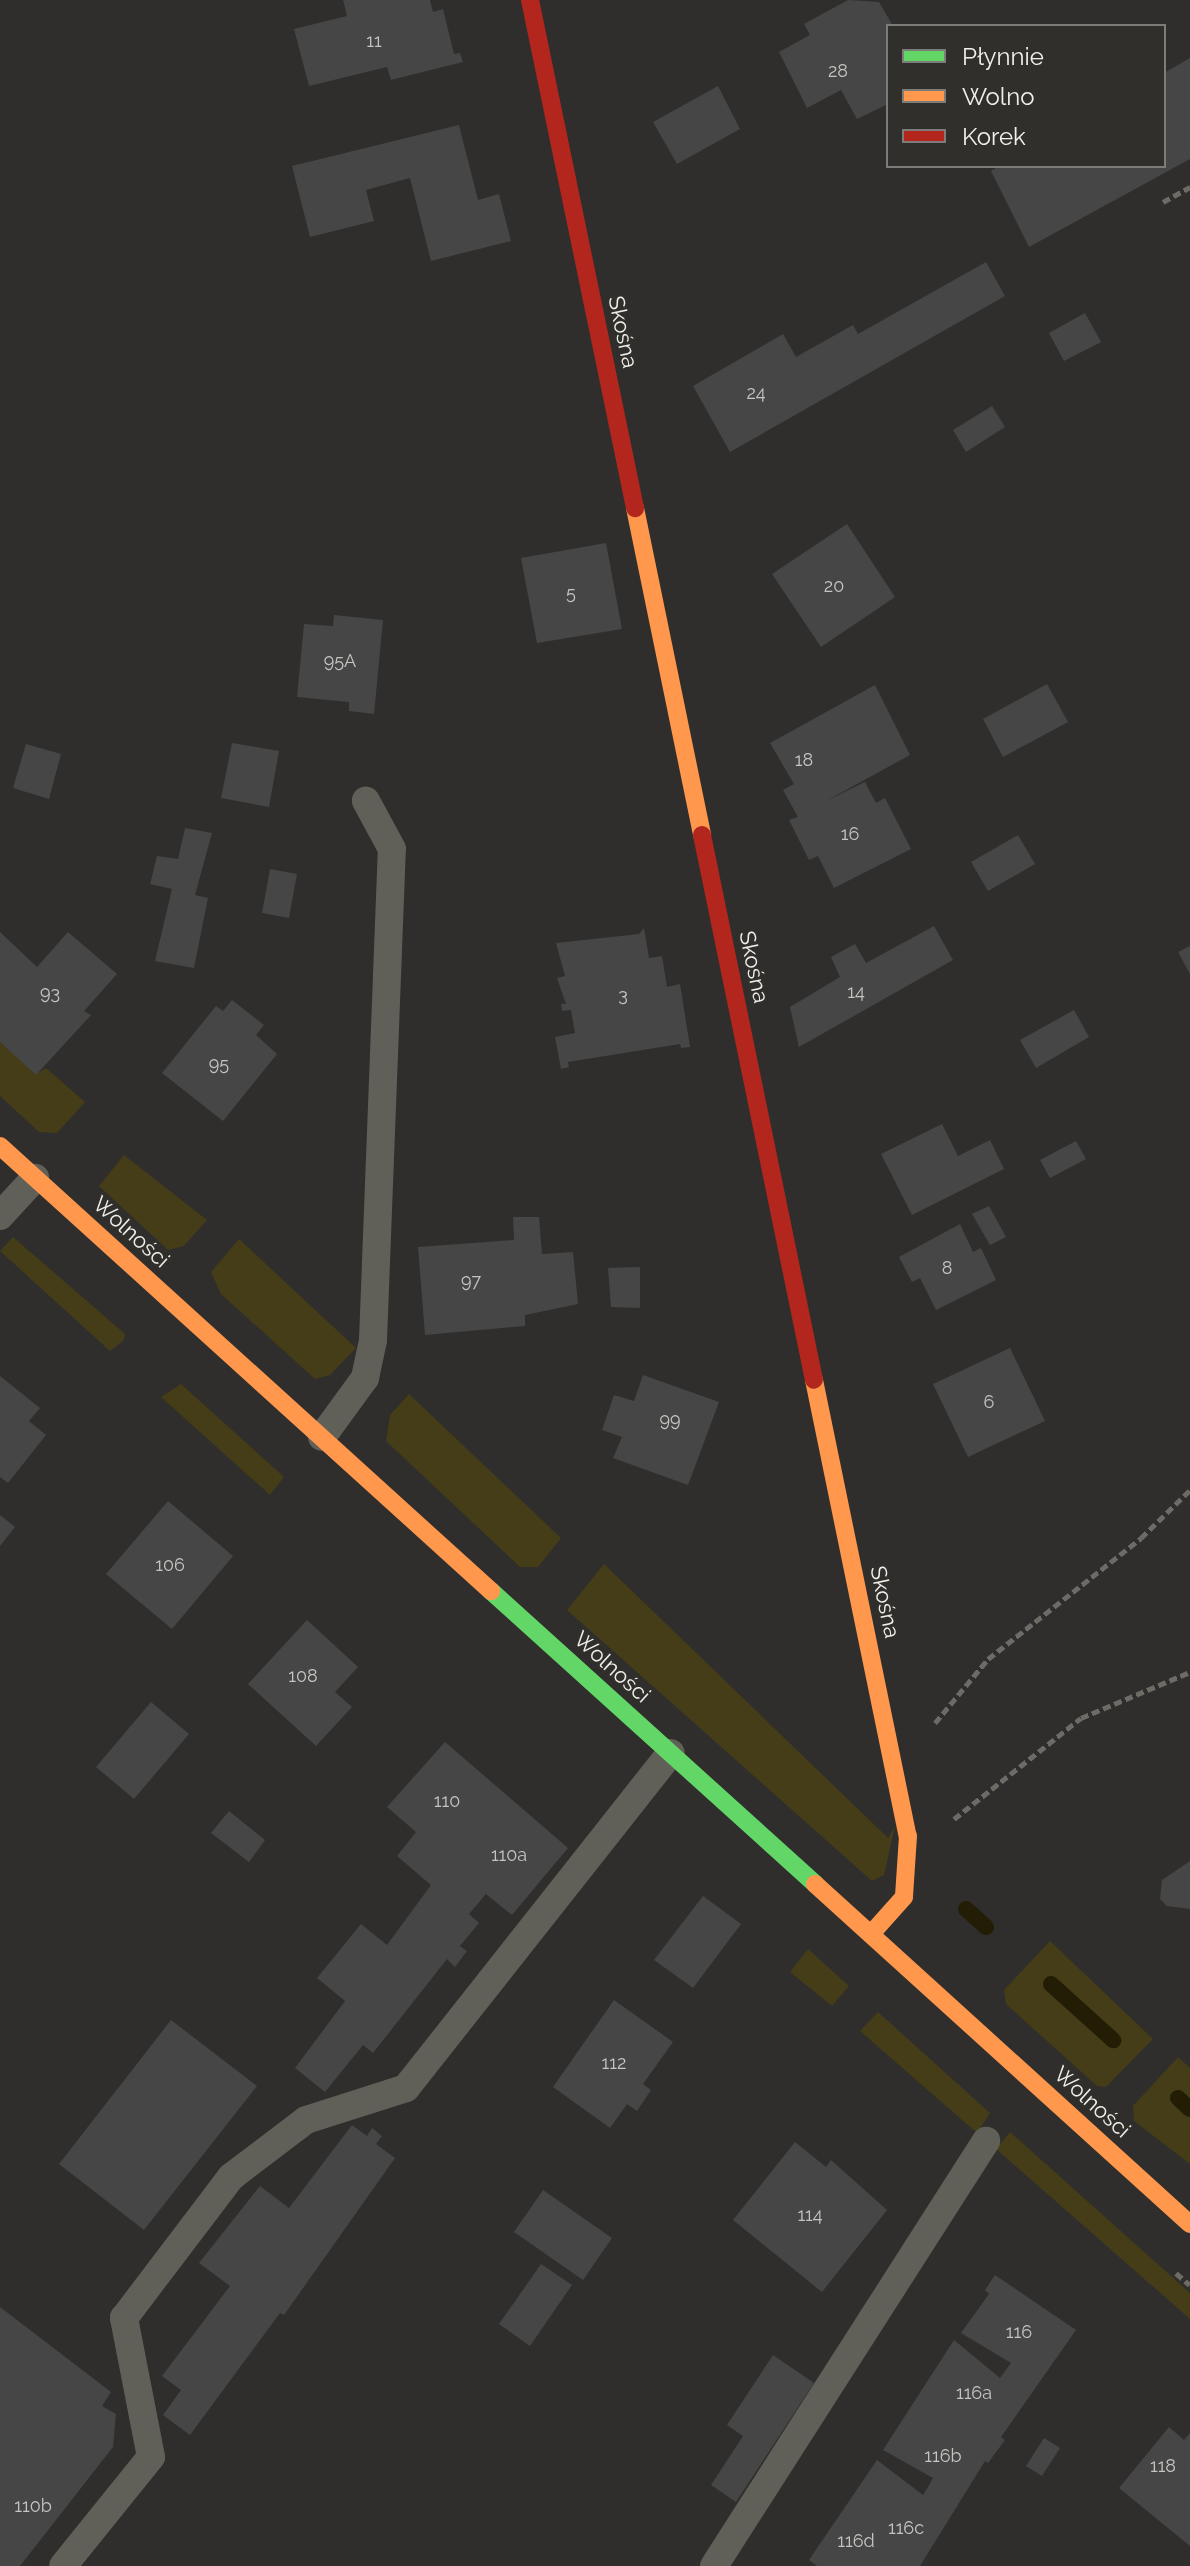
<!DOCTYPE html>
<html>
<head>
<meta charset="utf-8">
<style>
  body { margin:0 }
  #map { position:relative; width:1190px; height:2566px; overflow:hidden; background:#2f2e2c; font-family:Raleway,sans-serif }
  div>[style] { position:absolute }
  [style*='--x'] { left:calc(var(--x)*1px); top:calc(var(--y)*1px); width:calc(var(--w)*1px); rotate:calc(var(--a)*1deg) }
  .green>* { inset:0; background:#443d18 }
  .stream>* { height:16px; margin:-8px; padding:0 8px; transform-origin:8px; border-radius:8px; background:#221d04 }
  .building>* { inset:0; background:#464646 }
  .path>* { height:5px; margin-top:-2.5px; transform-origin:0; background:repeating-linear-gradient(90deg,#6c6b66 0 8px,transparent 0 12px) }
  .lane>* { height:28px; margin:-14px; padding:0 14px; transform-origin:14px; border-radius:14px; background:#616058 }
  .fast>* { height:18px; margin:-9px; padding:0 9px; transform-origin:9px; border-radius:9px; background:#63d668 }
  .slow>* { height:18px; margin:-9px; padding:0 9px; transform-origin:9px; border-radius:9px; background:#ff974d }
  .jam>* { height:18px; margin:-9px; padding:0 9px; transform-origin:9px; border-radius:9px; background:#b3261e }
  span { translate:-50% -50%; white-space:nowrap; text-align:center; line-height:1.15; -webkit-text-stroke:6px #302f2b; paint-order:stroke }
  .number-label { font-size:18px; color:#c5c5c2 }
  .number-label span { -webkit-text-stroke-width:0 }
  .street-label { font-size:22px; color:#efefec }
  .legend { position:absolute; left:886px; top:24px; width:280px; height:144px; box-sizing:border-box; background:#302f2b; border:2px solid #7c7c78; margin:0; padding:10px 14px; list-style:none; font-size:24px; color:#efefec }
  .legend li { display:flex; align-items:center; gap:16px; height:40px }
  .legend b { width:40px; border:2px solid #7c7c78 }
</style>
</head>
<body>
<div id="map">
  <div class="green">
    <i style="clip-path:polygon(0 1042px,36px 1074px,46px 1068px,85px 1102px,57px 1133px,39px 1132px,0 1096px)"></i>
    <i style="clip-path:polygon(124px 1155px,207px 1220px,184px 1246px,168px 1250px,99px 1186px)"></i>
    <i style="clip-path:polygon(13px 1237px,125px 1334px,124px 1340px,110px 1351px,0 1251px)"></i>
    <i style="clip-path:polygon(239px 1239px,356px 1348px,330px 1375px,315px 1379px,221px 1294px,211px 1272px)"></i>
    <i style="clip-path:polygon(181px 1384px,284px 1477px,270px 1495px,161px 1397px)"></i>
    <i style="clip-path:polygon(409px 1394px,561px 1538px,538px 1567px,520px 1567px,386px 1441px,390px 1415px)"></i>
    <i style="clip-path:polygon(604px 1564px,888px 1838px,895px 1826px,884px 1875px,872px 1881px,567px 1610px)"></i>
    <i style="clip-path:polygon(1050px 1941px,1153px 2039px,1106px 2087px,1097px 2086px,1006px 2004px,1004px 1990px)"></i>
    <i style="clip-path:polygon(808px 1949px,849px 1986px,832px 2006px,790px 1972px)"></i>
    <i style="clip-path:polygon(878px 2012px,990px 2113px,977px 2133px,860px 2031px)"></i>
    <i style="clip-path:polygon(1178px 2057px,1190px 2068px,1190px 2164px,1134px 2121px,1133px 2106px)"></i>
    <i style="clip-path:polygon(1010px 2132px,1190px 2293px,1190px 2319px,996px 2149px)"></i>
  </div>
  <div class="stream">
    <i style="--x:966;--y:1909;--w:27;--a:42"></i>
    <i style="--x:1051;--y:1984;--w:84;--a:42.1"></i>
    <i style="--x:1178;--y:2098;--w:16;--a:43"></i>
  </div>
  <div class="building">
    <i style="clip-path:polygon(343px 0,430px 0,433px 12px,443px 9px,454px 54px,460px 53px,463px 62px,391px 80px,387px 67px,309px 86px,294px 29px,347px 16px)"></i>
    <i style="clip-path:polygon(848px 0,879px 2px,893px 26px,888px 26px,888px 104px,857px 119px,841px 90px,807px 108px,779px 52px,810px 35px,804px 24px)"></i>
    <i style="clip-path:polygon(1190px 58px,1190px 159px,1029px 247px,991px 171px,999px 166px,1164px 166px,1164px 73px)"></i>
    <i style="clip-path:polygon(718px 86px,740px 129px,677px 164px,653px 122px)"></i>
    <i style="clip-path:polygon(459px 125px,478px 200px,499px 194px,511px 241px,431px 261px,410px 178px,366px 190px,374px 221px,310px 237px,292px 166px)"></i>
    <i style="clip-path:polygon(986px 262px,1005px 296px,730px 452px,693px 386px,783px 334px,796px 357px,853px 325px,858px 334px)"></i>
    <i style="clip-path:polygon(1085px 313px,1101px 342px,1064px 361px,1049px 333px)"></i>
    <i style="clip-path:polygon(992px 406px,1005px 427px,966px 452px,953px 430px)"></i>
    <i style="clip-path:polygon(847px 524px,895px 597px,821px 647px,772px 574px)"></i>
    <i style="clip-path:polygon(606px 543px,622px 629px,537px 643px,521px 558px)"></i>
    <i style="clip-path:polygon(334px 615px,383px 620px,374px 714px,349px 711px,349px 702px,297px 697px,304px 624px,333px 626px)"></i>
    <i style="clip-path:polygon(1047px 684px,1068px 722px,1003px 757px,983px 719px)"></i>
    <i style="clip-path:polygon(875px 685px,910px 755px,826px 801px,865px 782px,876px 803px,885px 798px,911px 849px,834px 888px,818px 856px,809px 860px,789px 820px,798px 817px,783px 790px,794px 784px,770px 743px)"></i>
    <i style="clip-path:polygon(232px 743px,279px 751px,269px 807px,221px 798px)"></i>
    <i style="clip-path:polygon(26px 744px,61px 754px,49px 799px,13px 788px)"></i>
    <i style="clip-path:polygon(185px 828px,212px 833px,195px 895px,208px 898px,194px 968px,155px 961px,172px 889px,150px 884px,157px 856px,178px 859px)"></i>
    <i style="clip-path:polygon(1018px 835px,1035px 864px,988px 891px,971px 862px)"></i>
    <i style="clip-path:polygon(270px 869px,297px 874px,289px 918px,262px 913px)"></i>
    <i style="clip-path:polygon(934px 926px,953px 960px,799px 1047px,790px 1007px,840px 977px,831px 957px,855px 944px,866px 963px)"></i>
    <i style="clip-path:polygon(644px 928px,649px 958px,662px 956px,667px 987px,680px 984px,690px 1047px,681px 1048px,680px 1044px,568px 1062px,569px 1067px,561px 1069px,555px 1037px,575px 1033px,571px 1010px,562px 1011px,561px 1004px,566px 1004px,557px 978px,565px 976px,556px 943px,639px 934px)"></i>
    <i style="clip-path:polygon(0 932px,37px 967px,68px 932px,117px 974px,84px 1011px,91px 1015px,36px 1075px,0 1042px)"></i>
    <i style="clip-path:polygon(1190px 946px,1190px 974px,1178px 952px)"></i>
    <i style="clip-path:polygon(232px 1000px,264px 1025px,256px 1035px,277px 1054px,223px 1121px,162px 1073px,216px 1006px,223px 1011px)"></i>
    <i style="clip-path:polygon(1074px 1010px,1089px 1037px,1036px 1068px,1020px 1040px)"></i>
    <i style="clip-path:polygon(942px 1124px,958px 1156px,990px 1140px,1004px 1169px,912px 1215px,881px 1154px)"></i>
    <i style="clip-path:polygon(1076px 1141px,1086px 1159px,1050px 1178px,1040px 1160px)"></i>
    <i style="clip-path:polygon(989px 1206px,1006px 1237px,990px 1245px,972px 1214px)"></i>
    <i style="clip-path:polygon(513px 1217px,539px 1217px,542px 1254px,573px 1252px,578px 1304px,525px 1315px,525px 1326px,425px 1335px,418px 1247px,514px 1240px)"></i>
    <i style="clip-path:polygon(960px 1224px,973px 1252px,981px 1248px,996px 1280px,936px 1310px,920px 1278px,912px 1282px,899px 1257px)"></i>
    <i style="clip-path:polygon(640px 1267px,640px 1308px,611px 1307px,608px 1268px)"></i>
    <i style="clip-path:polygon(1010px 1348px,1045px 1421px,968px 1457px,933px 1384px)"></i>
    <i style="clip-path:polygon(643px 1375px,719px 1402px,688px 1485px,613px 1458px,622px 1437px,602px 1430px,614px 1395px,634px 1401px)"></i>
    <i style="clip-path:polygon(0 1376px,40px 1408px,29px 1421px,46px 1435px,8px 1483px,0 1477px)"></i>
    <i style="clip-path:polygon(168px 1501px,233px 1556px,172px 1629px,106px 1574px)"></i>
    <i style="clip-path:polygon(0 1515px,15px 1527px,0 1546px)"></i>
    <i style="clip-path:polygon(307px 1620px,358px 1667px,335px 1692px,352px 1707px,316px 1746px,248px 1684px)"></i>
    <i style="clip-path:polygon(151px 1702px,189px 1734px,134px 1799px,96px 1767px)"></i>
    <i style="clip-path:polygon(445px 1742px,568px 1848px,512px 1915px,486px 1894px,469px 1914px,479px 1923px,460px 1946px,467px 1951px,455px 1967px,447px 1959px,373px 2053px,363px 2045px,325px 2092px,295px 2068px,345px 2001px,317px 1978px,361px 1924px,387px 1945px,431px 1885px,397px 1856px,416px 1832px,387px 1807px)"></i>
    <i style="clip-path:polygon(229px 1811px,265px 1840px,249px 1862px,211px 1833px)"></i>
    <i style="clip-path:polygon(1190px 1861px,1190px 1909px,1167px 1906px,1160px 1899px,1162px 1880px)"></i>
    <i style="clip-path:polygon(703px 1896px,741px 1924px,693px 1988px,654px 1960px)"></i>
    <i style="clip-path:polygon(614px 2000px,673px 2042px,643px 2084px,651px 2090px,637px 2111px,627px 2104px,610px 2128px,553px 2087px)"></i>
    <i style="clip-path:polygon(171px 2020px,257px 2086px,144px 2230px,59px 2164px)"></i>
    <i style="clip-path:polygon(352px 2125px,367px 2136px,372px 2128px,382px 2136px,376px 2144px,395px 2158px,284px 2315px,280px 2313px,190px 2435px,163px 2415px,181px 2390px,162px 2376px,230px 2286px,199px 2263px,260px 2186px,289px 2208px)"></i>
    <i style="clip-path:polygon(795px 2142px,826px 2167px,831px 2160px,887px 2210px,822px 2292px,733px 2220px)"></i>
    <i style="clip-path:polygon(543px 2190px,612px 2238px,583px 2280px,514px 2232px)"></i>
    <i style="clip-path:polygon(541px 2264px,572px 2285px,530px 2346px,499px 2324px)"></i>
    <i style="clip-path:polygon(995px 2275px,1076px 2330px,1001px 2437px,1005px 2440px,988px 2463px,985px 2461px,920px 2566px,817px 2566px,809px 2560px,877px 2460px,923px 2495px,928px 2487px,933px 2478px,883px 2450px,954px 2340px,1000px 2378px,1011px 2363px,961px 2333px,989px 2294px,985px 2290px)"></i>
    <i style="clip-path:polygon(0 2307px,111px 2392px,102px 2406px,116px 2414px,113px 2447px,20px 2566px,0 2566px)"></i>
    <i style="clip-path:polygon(773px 2355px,814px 2383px,736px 2502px,711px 2485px,743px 2436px,727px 2425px)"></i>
    <i style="clip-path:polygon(1169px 2427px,1184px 2440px,1190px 2433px,1190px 2546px,1119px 2488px)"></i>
    <i style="clip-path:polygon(1044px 2438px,1060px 2448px,1042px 2476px,1026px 2466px)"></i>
  </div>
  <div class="path">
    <i style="--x:1163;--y:202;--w:31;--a:-29"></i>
    <i style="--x:935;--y:1723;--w:83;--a:-50.4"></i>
    <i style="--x:988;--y:1659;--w:195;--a:-38.3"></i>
    <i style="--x:1141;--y:1538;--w:69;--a:-44.4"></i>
    <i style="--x:954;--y:1819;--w:162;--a:-38.5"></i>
    <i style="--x:1081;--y:1718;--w:118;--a:-22.9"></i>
    <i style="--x:1176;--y:2273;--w:18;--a:41"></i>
  </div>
  <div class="lane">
    <i style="--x:0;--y:1216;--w:52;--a:-47.4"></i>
    <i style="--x:322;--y:1437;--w:73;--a:-53.9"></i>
    <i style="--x:365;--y:1378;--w:39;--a:-78"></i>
    <i style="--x:373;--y:1340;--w:491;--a:-87.8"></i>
    <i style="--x:392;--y:849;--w:55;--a:-118.4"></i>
    <i style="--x:63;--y:2566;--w:140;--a:-51.1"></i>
    <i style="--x:151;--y:2457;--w:142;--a:-101"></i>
    <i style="--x:124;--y:2318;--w:177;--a:-52.8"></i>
    <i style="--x:231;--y:2177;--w:94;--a:-37.2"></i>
    <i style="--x:306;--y:2120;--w:105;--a:-17.7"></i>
    <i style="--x:406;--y:2088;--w:427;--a:-51.7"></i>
    <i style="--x:714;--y:2566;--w:505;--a:-57.38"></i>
  </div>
  <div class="fast">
    <i style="--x:491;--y:1591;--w:437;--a:42.1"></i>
  </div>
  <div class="slow">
    <i style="--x:635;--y:508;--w:334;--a:78.4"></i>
    <i style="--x:0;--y:1146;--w:663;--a:42.19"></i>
    <i style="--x:814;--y:1380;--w:466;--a:78.4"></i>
    <i style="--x:908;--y:1836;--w:61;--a:93.8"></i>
    <i style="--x:904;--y:1897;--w:50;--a:131.7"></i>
    <i style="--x:815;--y:1884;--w:506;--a:42.2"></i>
  </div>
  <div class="jam">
    <i style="--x:530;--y:0;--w:519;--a:78.32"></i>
    <i style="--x:702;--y:835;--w:556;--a:78.39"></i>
  </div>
  <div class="number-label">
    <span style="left:374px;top:41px">11</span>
    <span style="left:838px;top:71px">28</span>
    <span style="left:756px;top:393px">24</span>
    <span style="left:834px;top:586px">20</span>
    <span style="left:571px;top:593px">5</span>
    <span style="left:340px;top:661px">95A</span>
    <span style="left:804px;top:760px">18</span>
    <span style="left:850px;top:834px">16</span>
    <span style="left:856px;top:992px">14</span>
    <span style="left:50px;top:993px">93</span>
    <span style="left:623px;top:995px">3</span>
    <span style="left:219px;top:1064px">95</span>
    <span style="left:947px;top:1268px">8</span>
    <span style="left:471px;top:1281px">97</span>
    <span style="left:989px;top:1402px">6</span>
    <span style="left:670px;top:1420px">99</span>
    <span style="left:170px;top:1565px">106</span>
    <span style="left:303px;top:1676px">108</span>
    <span style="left:447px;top:1801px">110</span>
    <span style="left:509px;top:1855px">110a</span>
    <span style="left:614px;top:2063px">112</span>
    <span style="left:810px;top:2215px">114</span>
    <span style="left:1019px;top:2332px">116</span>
    <span style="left:974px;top:2393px">116a</span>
    <span style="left:943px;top:2456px">116b</span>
    <span style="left:1163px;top:2466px">118</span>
    <span style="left:33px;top:2506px">110b</span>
    <span style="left:906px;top:2528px">116c</span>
    <span style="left:856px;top:2541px">116d</span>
  </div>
  <div class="street-label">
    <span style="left:623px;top:332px;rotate:78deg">Skośna</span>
    <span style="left:754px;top:967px;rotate:78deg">Skośna</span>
    <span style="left:131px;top:1232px;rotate:42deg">Wolności</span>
    <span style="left:885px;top:1602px;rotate:78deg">Skośna</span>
    <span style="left:612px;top:1667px;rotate:42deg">Wolności</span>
    <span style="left:1092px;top:2102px;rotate:42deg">Wolności</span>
  </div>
  <ul class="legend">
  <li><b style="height:10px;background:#63d668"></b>Płynnie</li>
  <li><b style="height:10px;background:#ff974d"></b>Wolno</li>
  <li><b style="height:10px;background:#b3261e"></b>Korek</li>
  </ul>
</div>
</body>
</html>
